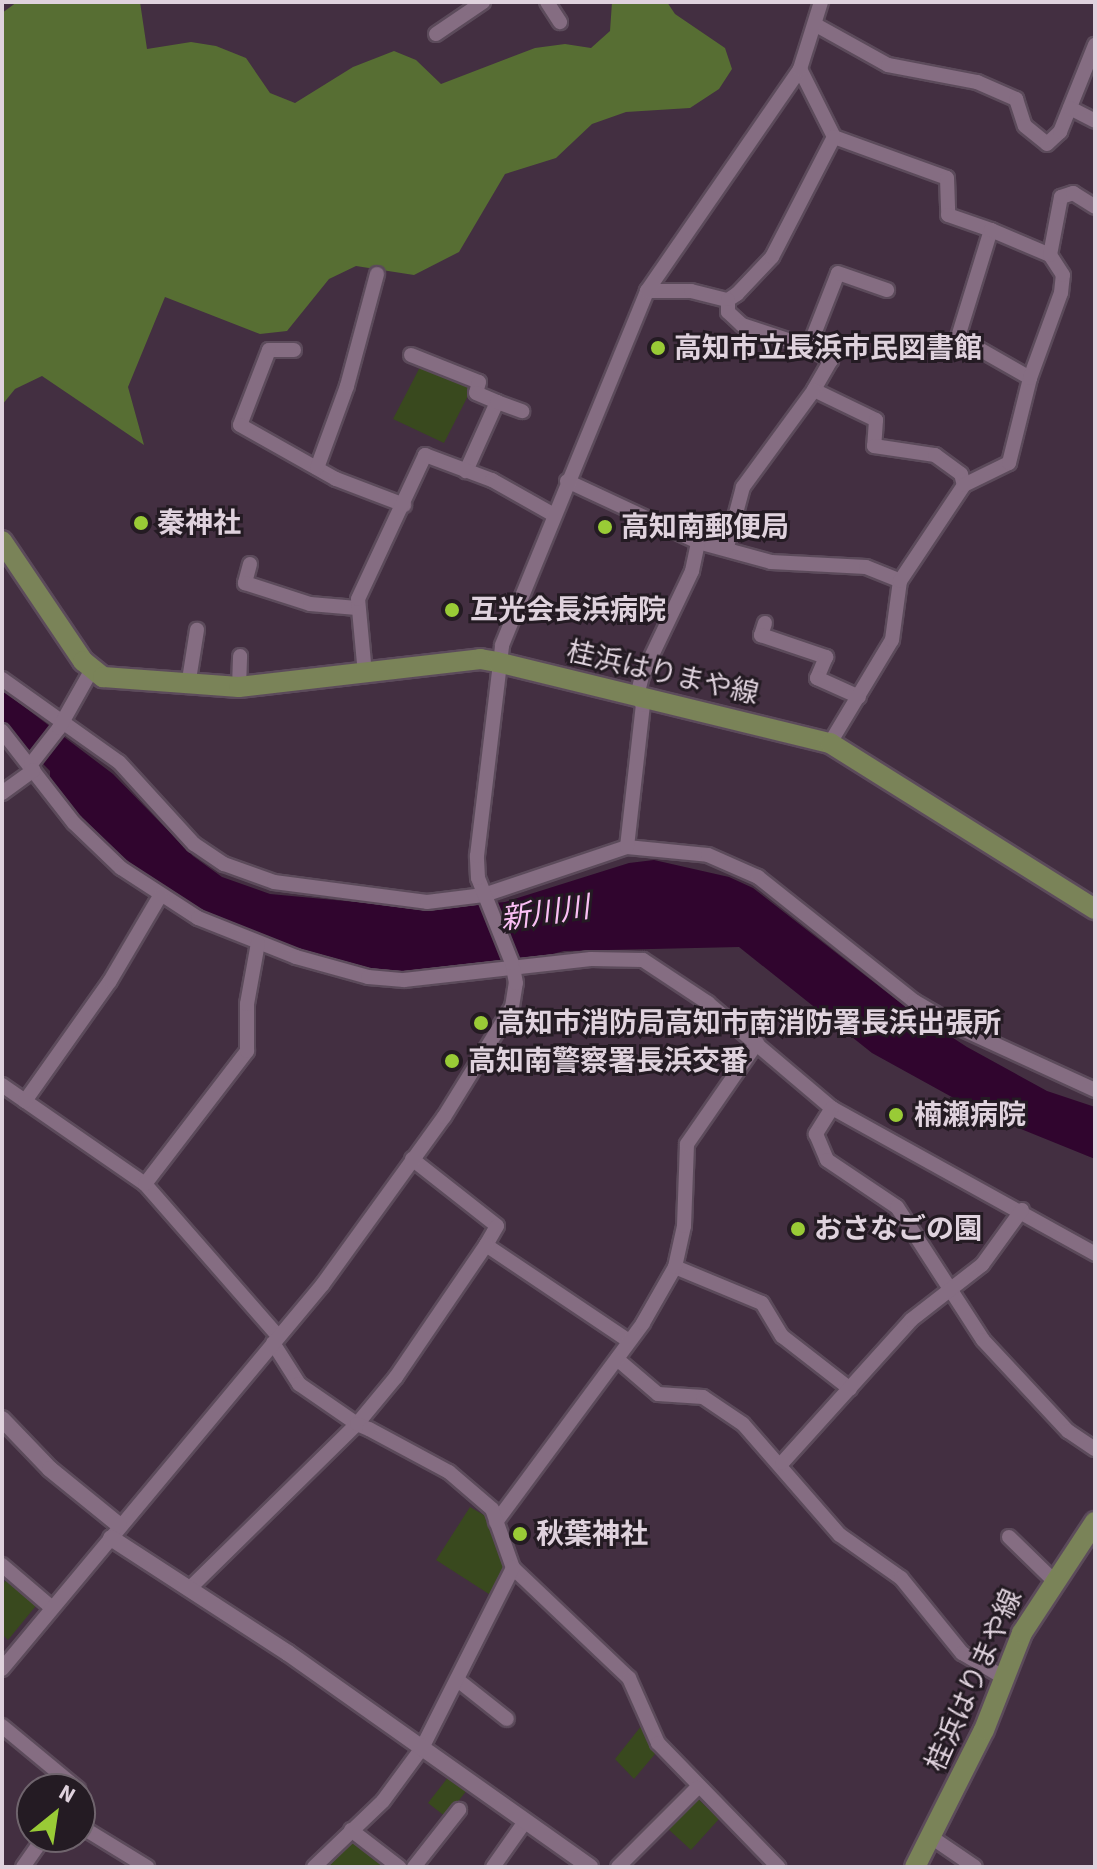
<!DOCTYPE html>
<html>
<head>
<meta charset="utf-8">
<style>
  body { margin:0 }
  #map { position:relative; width:1097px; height:1869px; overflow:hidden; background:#432f41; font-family:"Source Sans 3","Noto Sans JP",sans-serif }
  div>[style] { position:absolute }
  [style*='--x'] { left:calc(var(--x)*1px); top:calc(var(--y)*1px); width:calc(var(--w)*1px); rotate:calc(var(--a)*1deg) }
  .green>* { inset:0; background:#39491e }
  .forest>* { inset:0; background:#576e33 }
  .water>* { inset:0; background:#30052e }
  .roads { filter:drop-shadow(2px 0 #5c4b5b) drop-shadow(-2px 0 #5c4b5b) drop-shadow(0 2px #5c4b5b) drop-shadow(0 -2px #5c4b5b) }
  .minor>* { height:14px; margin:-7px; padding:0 7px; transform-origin:7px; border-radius:7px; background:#856d82 }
  .tertiary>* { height:16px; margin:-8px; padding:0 8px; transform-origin:8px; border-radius:8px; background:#856d82 }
  .primary>* { height:20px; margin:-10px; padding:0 10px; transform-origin:10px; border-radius:10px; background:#7a8358 }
  .dots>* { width:22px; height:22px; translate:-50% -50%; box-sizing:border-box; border:4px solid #241b23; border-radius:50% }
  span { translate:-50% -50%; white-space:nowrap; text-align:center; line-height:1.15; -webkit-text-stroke:6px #241b23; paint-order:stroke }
  .poi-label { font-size:28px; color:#dfd2dd; font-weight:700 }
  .left { translate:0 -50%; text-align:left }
  .street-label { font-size:28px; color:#dfd2dd }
  .water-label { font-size:30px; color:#fabff4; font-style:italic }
  .frame { position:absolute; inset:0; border:4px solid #dfd2dd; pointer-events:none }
  .north { position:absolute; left:16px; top:1773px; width:80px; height:80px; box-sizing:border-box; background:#241b23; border:2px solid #6f646d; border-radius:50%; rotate:30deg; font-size:22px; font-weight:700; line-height:32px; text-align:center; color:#dfd2dd }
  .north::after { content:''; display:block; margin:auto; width:28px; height:36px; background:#99cb36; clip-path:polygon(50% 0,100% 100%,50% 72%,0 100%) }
</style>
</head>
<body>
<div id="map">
  <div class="green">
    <i style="clip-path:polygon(421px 365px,473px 386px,444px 443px,393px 419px)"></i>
    <i style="clip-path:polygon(470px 1507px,489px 1518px,506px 1566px,492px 1596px,436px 1560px)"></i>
    <i style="clip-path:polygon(9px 1577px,39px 1602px,8px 1640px,2px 1634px,2px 1585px)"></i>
    <i style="clip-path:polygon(642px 1725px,655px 1754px,634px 1779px,615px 1759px)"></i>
    <i style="clip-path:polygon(449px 1776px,467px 1790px,446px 1817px,428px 1803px)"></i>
    <i style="clip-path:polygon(695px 1796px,719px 1819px,691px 1850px,666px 1827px)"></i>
    <i style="clip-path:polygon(350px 1838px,389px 1867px,326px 1867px)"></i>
  </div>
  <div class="forest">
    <i style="clip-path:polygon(17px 2px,140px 2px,147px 49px,191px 42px,216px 46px,246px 58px,270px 93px,295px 103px,353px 67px,394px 51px,416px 60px,441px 84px,535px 48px,565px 44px,591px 48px,610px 31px,612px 2px,667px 2px,675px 14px,725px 48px,732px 69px,719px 89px,690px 108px,626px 112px,592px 124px,556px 158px,505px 174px,459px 252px,414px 275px,356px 266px,329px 279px,287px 331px,260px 334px,165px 297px,128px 387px,144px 445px,42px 376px,15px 389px,2px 405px,2px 13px)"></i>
  </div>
  <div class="water">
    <i style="clip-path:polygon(2px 690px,113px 774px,193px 856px,222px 877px,270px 894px,431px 909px,505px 902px,629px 863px,654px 860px,729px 877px,753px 888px,907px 1008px,967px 1047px,1047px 1091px,1095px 1107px,1095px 1159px,979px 1112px,872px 1053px,739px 947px,564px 951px,526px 961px,403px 973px,362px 969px,286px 947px,192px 911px,155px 889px,107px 848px,50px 783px,50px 771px,2px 722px)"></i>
  </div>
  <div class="roads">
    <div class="minor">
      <i style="--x:547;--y:2;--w:24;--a:57"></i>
      <i style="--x:816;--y:25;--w:82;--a:29.1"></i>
      <i style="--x:888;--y:65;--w:91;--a:10.8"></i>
      <i style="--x:977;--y:82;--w:43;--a:23.6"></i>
      <i style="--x:1016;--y:99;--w:28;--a:72"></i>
      <i style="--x:1025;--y:126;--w:28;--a:39"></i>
      <i style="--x:1047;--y:144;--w:18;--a:-43"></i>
      <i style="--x:1060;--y:132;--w:94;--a:-68.1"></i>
      <i style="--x:436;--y:34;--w:57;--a:-34.2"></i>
      <i style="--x:800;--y:69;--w:76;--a:63.4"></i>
      <i style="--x:834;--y:137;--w:120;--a:19.9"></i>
      <i style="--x:947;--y:178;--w:37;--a:88"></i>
      <i style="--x:948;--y:215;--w:46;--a:19.2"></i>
      <i style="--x:1070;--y:108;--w:28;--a:27"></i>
      <i style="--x:647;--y:291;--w:44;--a:0"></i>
      <i style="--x:691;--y:291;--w:38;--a:14"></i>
      <i style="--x:728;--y:300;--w:11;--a:-34"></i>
      <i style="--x:737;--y:294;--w:51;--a:-46.6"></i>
      <i style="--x:772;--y:257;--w:135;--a:-62.7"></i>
      <i style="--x:728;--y:300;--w:12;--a:90"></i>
      <i style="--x:728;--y:312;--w:19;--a:43"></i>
      <i style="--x:742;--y:325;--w:71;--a:18.2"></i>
      <i style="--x:809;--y:347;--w:79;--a:-68.6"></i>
      <i style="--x:838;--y:273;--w:52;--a:19.1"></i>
      <i style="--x:809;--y:347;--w:26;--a:31"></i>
      <i style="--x:831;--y:360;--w:34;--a:120"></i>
      <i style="--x:814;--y:390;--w:69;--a:25.8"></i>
      <i style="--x:876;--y:420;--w:26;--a:94"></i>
      <i style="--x:874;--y:446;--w:62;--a:8.4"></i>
      <i style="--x:935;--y:455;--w:32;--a:36"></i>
      <i style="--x:961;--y:474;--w:11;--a:75"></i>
      <i style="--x:294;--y:350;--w:25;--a:180"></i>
      <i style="--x:269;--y:350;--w:80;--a:111.1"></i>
      <i style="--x:240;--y:425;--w:110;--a:29.4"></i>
      <i style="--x:336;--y:479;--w:73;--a:20.9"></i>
      <i style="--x:411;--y:355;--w:73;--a:21.7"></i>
      <i style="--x:479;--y:382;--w:11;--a:105"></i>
      <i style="--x:476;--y:393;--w:23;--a:23"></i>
      <i style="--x:497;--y:402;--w:76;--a:114.2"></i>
      <i style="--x:1030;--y:378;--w:83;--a:-150.3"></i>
      <i style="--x:958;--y:337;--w:112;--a:-72.9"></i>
      <i style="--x:991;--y:230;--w:64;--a:23"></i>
      <i style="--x:497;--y:402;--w:27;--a:20"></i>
      <i style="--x:317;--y:468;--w:87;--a:-69.9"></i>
      <i style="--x:347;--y:386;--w:116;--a:-75"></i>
      <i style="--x:567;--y:481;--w:145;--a:25"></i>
      <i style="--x:698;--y:542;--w:76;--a:15.3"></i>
      <i style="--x:771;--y:562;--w:95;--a:3"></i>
      <i style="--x:866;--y:567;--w:37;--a:22"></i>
      <i style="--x:727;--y:547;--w:62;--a:-75.1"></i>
      <i style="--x:743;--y:487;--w:120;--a:-53.8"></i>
      <i style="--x:250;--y:564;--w:20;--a:105"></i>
      <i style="--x:245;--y:583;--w:68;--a:17.9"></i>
      <i style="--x:310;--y:604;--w:47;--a:4.9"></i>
      <i style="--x:765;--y:623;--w:13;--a:108"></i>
      <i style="--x:761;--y:635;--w:69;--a:18.7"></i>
      <i style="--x:826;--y:657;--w:23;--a:113"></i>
      <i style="--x:817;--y:678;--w:46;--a:24.3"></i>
      <i style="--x:365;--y:674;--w:75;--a:-95.3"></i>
      <i style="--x:358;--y:599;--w:159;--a:-65"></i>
      <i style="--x:425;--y:455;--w:72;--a:20.5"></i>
      <i style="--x:492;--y:480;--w:71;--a:29.4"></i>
      <i style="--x:2;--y:679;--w:143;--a:35.4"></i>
      <i style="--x:119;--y:762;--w:111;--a:47.6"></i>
      <i style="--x:194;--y:844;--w:36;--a:34"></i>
      <i style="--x:224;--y:864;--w:53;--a:19.8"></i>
      <i style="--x:274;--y:882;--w:154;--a:7.4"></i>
      <i style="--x:427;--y:902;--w:57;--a:-7"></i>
      <i style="--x:484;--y:895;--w:151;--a:-18.6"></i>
      <i style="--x:627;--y:847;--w:81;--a:5.6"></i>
      <i style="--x:708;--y:855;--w:55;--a:23.7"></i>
      <i style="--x:758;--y:877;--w:199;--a:38.5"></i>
      <i style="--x:914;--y:1001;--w:56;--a:30.3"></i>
      <i style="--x:962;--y:1029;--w:146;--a:24.6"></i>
      <i style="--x:188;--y:686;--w:57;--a:-80.9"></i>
      <i style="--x:239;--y:687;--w:31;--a:-88"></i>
      <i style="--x:2;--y:731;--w:117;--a:52"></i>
      <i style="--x:74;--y:823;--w:65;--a:43.8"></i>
      <i style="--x:121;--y:868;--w:92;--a:33"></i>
      <i style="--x:198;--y:918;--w:105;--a:21.7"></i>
      <i style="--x:296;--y:957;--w:75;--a:15.5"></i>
      <i style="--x:368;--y:977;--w:36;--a:5"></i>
      <i style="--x:404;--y:980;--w:188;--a:-6.4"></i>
      <i style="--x:591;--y:959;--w:52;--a:1.1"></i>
      <i style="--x:643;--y:960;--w:78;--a:33.5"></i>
      <i style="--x:708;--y:1003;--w:162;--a:40.3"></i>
      <i style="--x:832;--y:1108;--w:301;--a:29"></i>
      <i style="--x:830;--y:743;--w:120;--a:-59"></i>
      <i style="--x:892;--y:640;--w:60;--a:-82.3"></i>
      <i style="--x:900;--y:581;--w:115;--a:-56.3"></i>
      <i style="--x:964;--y:485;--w:50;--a:-26.1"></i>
      <i style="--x:1009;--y:463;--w:88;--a:-76.1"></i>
      <i style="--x:1030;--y:378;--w:90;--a:-70"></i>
      <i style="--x:1061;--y:293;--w:18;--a:-84"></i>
      <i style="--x:1063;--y:275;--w:24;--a:-123"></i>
      <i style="--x:1050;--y:255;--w:59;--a:-79.3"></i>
      <i style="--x:1061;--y:197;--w:13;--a:-18"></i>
      <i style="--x:1073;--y:193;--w:26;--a:32"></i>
      <i style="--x:31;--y:764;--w:46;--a:-52.1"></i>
      <i style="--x:59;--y:728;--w:65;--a:-60.7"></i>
      <i style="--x:2;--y:793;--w:39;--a:-36"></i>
      <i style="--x:627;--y:847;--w:143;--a:-83.6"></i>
      <i style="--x:643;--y:705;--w:11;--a:-124"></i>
      <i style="--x:637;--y:696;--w:21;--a:-76"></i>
      <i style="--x:642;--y:676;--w:116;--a:-64.5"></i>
      <i style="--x:692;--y:571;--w:30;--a:-78"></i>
      <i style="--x:2;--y:1085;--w:174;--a:34.7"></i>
      <i style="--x:145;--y:1184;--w:202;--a:48.8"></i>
      <i style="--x:25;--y:1101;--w:147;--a:-54.7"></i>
      <i style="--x:110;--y:981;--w:99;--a:-59.5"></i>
      <i style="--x:832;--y:1108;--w:31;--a:122"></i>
      <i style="--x:816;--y:1134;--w:28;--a:67"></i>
      <i style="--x:827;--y:1160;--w:84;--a:33.9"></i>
      <i style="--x:897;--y:1207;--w:158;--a:57.1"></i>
      <i style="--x:983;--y:1340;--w:125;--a:47"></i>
      <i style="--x:1068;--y:1431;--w:32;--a:34"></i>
      <i style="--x:412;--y:1159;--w:108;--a:38.2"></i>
      <i style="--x:497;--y:1226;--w:22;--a:120"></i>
      <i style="--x:486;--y:1245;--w:172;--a:33.9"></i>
      <i style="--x:145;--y:1184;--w:168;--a:-52.5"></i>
      <i style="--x:247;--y:1051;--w:47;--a:-90"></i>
      <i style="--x:247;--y:1004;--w:62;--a:-79.8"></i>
      <i style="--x:675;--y:1267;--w:94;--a:22.5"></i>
      <i style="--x:762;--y:1303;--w:39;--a:59"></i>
      <i style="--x:782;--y:1336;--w:86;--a:37.9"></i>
      <i style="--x:273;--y:1343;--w:49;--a:57.6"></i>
      <i style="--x:299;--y:1384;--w:70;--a:34.6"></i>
      <i style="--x:357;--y:1424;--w:61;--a:-50.3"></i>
      <i style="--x:396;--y:1377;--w:160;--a:-55.7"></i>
      <i style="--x:617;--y:1359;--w:54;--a:40.5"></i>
      <i style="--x:658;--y:1394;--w:45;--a:3.8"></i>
      <i style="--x:703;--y:1397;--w:48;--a:34"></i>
      <i style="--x:743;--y:1424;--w:147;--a:48.9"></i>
      <i style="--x:840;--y:1535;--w:75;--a:35.2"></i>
      <i style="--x:901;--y:1578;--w:97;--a:50.9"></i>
      <i style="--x:962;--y:1653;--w:45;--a:30.5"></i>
      <i style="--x:782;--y:1463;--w:193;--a:-47.9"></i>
      <i style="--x:911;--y:1320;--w:90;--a:-37.8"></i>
      <i style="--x:982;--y:1265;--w:68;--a:-54"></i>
      <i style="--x:496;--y:1522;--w:247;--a:-53.5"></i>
      <i style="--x:643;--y:1323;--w:64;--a:-60.3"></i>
      <i style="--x:675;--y:1267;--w:42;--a:-77.6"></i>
      <i style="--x:684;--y:1226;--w:82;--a:-87.9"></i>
      <i style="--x:687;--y:1144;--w:123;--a:-55.3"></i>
      <i style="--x:1009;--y:1537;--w:62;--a:44.3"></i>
      <i style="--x:2;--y:1565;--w:65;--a:40.6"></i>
      <i style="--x:190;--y:1588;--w:234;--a:-44.5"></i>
      <i style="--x:357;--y:1424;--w:13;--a:23"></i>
      <i style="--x:369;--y:1429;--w:91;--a:28.3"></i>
      <i style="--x:449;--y:1472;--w:57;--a:40.7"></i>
      <i style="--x:492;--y:1509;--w:63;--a:70.4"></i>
      <i style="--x:513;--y:1568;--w:160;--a:43.5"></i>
      <i style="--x:629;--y:1678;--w:71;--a:66"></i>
      <i style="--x:658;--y:1743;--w:173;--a:45.9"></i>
      <i style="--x:2;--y:1669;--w:501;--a:-50.18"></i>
      <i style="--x:323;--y:1284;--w:206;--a:-54.1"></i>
      <i style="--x:444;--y:1117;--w:129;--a:-58.3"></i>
      <i style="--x:512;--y:1007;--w:24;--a:-81"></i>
      <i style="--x:516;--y:983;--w:20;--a:-101"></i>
      <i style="--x:512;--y:963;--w:92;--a:-111.8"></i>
      <i style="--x:478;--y:878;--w:22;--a:-93"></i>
      <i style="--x:477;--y:856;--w:212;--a:-83.2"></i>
      <i style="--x:502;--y:645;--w:383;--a:-67.7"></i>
      <i style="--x:647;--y:291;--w:270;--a:-55.4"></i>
      <i style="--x:800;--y:69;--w:70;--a:-72.6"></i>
      <i style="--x:459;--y:1681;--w:61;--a:38.4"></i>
      <i style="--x:2;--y:1726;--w:99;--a:39.7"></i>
      <i style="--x:80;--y:1826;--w:79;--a:31.5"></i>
      <i style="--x:351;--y:1830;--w:61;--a:37.6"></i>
      <i style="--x:931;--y:1837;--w:53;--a:34.3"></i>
      <i style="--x:23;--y:1867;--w:37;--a:-55"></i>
      <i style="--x:314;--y:1867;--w:95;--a:-43.7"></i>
      <i style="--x:383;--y:1801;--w:66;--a:-53.7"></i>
      <i style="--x:422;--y:1748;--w:202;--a:-63.2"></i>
      <i style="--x:414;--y:1867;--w:73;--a:-51.7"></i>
      <i style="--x:493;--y:1867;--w:54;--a:-54.8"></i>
      <i style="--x:618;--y:1867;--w:112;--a:-45"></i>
    </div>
    <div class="tertiary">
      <i style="--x:2;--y:1419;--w:69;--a:46.2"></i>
      <i style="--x:50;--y:1469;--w:89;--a:39.1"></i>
      <i style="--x:111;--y:1538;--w:211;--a:33"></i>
      <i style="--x:288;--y:1653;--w:370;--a:35.3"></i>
    </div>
    <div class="primary">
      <i style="--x:2;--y:541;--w:145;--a:56"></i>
      <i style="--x:83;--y:661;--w:26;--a:39"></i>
      <i style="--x:103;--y:677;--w:136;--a:4.2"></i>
      <i style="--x:239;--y:687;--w:243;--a:-6.6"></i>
      <i style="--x:480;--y:659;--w:17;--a:10"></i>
      <i style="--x:497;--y:662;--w:343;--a:13.7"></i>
      <i style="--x:830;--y:743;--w:313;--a:32.1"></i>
      <i style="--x:915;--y:1867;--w:153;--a:-63.3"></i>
      <i style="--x:984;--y:1730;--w:104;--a:-68.6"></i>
      <i style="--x:1022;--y:1633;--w:133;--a:-56.7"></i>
    </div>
  </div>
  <div class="dots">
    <i style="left:658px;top:348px;background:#99cb36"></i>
    <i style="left:141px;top:523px;background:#99cb36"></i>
    <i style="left:605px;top:527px;background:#99cb36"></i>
    <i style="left:452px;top:610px;background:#99cb36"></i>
    <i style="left:481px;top:1023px;background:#99cb36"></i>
    <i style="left:452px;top:1061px;background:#99cb36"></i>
    <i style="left:896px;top:1115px;background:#99cb36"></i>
    <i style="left:798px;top:1229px;background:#99cb36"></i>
    <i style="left:520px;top:1534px;background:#99cb36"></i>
  </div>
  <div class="poi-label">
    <span class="left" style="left:674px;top:348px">高知市立長浜市民図書館</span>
    <span class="left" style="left:157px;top:523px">秦神社</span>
    <span class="left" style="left:621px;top:527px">高知南郵便局</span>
    <span class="left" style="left:470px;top:610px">互光会長浜病院</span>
    <span class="left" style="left:497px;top:1023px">高知市消防局高知市南消防署長浜出張所</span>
    <span class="left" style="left:468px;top:1061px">高知南警察署長浜交番</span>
    <span class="left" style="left:914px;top:1115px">楠瀬病院</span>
    <span class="left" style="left:814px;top:1229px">おさなごの園</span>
    <span class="left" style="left:536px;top:1534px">秋葉神社</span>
  </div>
  <div class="street-label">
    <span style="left:663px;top:673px;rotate:13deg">桂浜はりまや線</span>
    <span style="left:974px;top:1680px;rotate:-66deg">桂浜はりまや線</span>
  </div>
  <div class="water-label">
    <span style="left:545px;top:914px;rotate:-8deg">新川川</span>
  </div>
  <div class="frame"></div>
  <div class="north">N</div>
</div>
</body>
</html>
